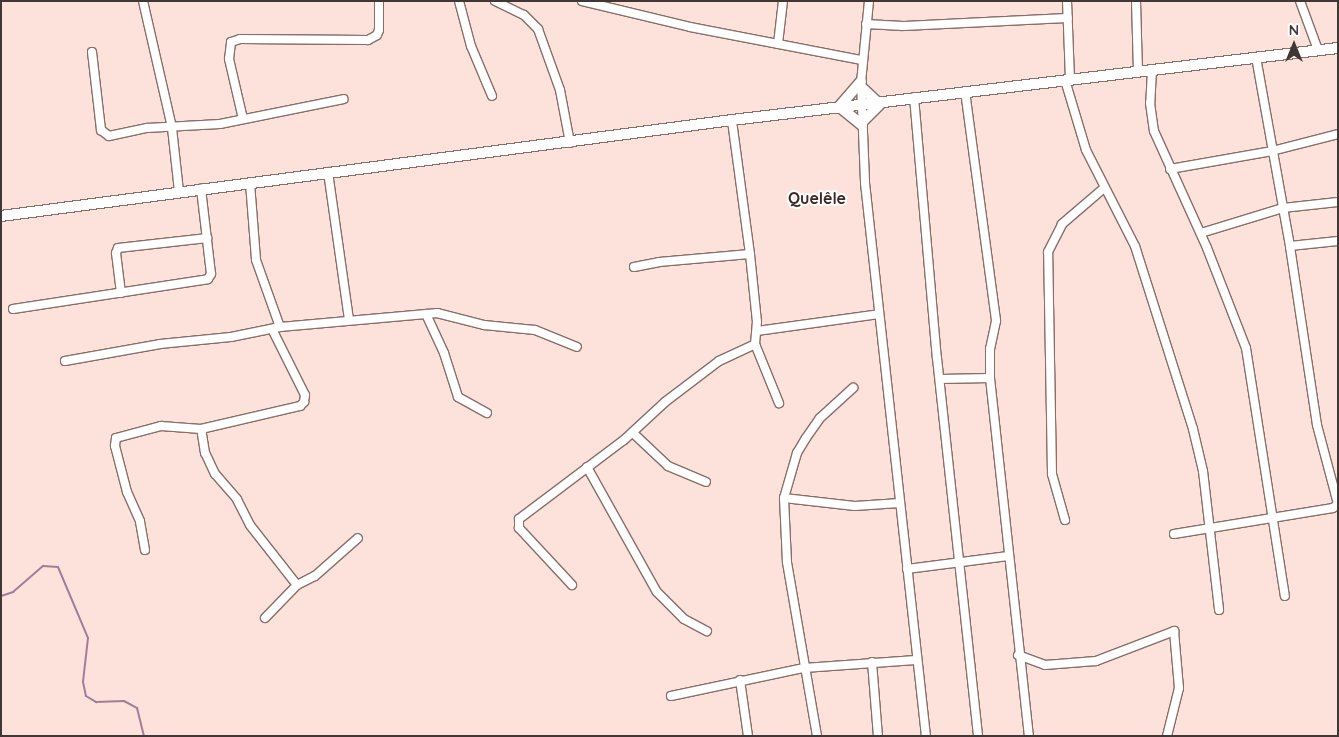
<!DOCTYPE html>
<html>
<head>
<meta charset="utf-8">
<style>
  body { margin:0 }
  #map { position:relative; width:1339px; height:737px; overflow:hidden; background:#fce2db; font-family:Quicksand,sans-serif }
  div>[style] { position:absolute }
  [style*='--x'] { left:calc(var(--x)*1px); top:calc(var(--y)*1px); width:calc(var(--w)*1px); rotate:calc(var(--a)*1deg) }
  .stream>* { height:2px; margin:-1px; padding:0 1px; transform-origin:1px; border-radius:1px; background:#a47c9b }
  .roads { filter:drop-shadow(1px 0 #866f69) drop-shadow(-1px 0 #866f69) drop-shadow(0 1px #866f69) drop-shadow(0 -1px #866f69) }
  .minor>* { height:8px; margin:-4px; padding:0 4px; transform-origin:4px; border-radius:4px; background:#fff }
  .major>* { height:10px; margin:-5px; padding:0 5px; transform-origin:5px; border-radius:5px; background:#fff }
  span { translate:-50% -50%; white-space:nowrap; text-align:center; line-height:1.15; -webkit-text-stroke:4px #fff; paint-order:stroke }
  .neighbourhood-label { font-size:16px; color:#3c2924; font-weight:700 }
  .frame { position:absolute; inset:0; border:2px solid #413734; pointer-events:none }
  .north { position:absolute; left:1269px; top:20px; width:50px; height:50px; -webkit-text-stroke:4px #fff; paint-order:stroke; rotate:0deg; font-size:14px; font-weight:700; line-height:20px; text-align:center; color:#413734 }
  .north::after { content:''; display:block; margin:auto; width:18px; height:22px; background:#413734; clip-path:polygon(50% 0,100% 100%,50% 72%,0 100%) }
</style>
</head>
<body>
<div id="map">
  <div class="stream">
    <i style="--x:1;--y:596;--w:13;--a:-18"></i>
    <i style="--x:13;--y:592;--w:40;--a:-41"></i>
    <i style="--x:43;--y:566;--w:15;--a:4"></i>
    <i style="--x:58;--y:567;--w:77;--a:67.1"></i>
    <i style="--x:88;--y:638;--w:44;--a:96.5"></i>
    <i style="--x:83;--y:682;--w:14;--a:78"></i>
    <i style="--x:86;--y:696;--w:12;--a:31"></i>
    <i style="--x:96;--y:702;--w:28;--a:-2"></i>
    <i style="--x:124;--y:701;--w:15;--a:28"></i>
    <i style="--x:137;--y:708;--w:29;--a:76"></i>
  </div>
  <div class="roads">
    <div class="minor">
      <i style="--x:143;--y:1;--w:130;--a:77.1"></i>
      <i style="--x:172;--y:128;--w:63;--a:83.7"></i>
      <i style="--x:459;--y:1;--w:47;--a:75.1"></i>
      <i style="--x:471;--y:46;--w:54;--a:67.2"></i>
      <i style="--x:495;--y:1;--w:32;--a:26"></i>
      <i style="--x:524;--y:15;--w:20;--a:45"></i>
      <i style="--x:538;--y:29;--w:65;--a:70.2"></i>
      <i style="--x:560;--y:90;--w:54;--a:79.3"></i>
      <i style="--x:582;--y:1;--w:111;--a:13.5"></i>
      <i style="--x:690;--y:27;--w:175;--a:10.9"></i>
      <i style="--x:869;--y:1;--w:81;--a:95.6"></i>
      <i style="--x:861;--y:82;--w:101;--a:87.7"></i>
      <i style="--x:865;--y:183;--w:556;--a:83.71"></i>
      <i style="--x:1067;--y:1;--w:78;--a:87.8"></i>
      <i style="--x:1136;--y:1;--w:70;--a:88.4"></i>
      <i style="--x:1300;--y:1;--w:52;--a:69.8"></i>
      <i style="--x:866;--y:24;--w:37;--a:3"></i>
      <i style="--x:903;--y:26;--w:165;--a:-2.8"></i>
      <i style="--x:778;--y:44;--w:43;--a:-83.4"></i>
      <i style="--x:92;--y:52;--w:79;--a:83.4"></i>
      <i style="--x:101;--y:130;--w:10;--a:37"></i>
      <i style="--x:109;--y:136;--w:39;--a:-12"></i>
      <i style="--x:147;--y:128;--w:73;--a:-3.1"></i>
      <i style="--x:220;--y:124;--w:126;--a:-11.4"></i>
      <i style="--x:1152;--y:70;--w:33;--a:93"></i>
      <i style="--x:1150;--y:103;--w:28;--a:82"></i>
      <i style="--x:1154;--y:131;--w:128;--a:65.6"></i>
      <i style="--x:1207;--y:248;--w:107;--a:68.7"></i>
      <i style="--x:1246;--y:348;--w:251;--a:81.1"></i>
      <i style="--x:1065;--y:80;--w:73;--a:73.3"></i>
      <i style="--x:1086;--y:150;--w:108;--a:63"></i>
      <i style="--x:1135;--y:246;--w:192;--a:72.4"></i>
      <i style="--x:1193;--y:429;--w:43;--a:76.6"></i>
      <i style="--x:1203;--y:471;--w:140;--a:83.4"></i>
      <i style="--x:965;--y:91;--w:232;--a:82.3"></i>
      <i style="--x:996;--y:321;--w:29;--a:102"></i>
      <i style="--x:990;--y:349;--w:29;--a:90"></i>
      <i style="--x:990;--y:378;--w:360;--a:83.8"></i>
      <i style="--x:914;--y:97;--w:262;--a:85"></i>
      <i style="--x:937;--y:358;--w:380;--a:83.8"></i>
      <i style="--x:243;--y:119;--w:62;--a:-103.1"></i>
      <i style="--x:229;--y:59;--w:17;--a:-83"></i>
      <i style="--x:231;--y:42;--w:9;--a:-18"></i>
      <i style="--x:240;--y:39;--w:128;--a:0.4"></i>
      <i style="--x:368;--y:40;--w:10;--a:-29"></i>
      <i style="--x:377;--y:35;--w:5;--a:-68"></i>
      <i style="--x:379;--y:30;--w:29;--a:-90"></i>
      <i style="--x:1170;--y:169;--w:104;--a:-10"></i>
      <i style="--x:1272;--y:151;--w:68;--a:-14.4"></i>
      <i style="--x:328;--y:172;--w:148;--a:81.9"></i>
      <i style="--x:250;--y:183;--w:77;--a:85.5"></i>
      <i style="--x:256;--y:260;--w:71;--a:70.3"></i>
      <i style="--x:1201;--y:233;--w:86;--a:-17"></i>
      <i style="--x:1283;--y:208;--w:55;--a:-6.2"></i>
      <i style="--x:1290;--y:246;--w:48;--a:-5.9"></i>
      <i style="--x:634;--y:267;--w:25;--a:-11"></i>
      <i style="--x:659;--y:262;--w:91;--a:-5"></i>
      <i style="--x:121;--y:293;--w:40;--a:-97.1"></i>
      <i style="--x:116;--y:253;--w:5;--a:-68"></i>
      <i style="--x:118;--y:248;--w:90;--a:-6.4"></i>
      <i style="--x:13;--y:309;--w:197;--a:-8.7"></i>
      <i style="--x:208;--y:279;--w:6;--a:-59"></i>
      <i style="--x:211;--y:274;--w:86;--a:-96.7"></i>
      <i style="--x:426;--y:314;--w:43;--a:65.2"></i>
      <i style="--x:444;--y:353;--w:46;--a:72.3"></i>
      <i style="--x:458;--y:397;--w:33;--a:29"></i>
      <i style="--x:757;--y:331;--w:123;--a:-7.9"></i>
      <i style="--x:755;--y:344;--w:64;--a:67.9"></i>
      <i style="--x:65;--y:361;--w:97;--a:-10.1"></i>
      <i style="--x:160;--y:344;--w:71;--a:-5.6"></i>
      <i style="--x:231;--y:337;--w:50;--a:-11.5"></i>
      <i style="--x:280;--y:327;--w:158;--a:-5.1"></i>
      <i style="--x:437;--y:313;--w:49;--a:14.3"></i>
      <i style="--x:484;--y:325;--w:51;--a:5.6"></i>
      <i style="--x:535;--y:330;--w:45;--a:22"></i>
      <i style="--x:940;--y:379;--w:50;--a:-1.1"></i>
      <i style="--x:633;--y:433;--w:48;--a:43.3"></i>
      <i style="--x:668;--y:466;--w:41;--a:22.8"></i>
      <i style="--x:587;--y:467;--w:143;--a:60.8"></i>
      <i style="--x:657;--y:592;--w:38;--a:45"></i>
      <i style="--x:684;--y:619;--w:26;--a:28"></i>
      <i style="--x:784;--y:498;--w:71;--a:6.4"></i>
      <i style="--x:855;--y:506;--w:45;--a:-3.8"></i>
      <i style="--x:1065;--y:520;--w:48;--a:-105.8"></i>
      <i style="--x:1052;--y:474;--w:222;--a:-91"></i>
      <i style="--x:1048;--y:252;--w:31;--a:-63"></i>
      <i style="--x:1062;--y:224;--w:54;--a:-40.5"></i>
      <i style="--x:1174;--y:534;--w:161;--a:-9.3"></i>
      <i style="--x:1333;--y:508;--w:6;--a:-39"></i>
      <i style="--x:1338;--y:504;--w:82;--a:-104.9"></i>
      <i style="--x:1317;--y:425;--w:181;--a:-98.6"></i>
      <i style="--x:1290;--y:246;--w:192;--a:-100.2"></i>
      <i style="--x:145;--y:550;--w:29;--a:-100"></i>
      <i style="--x:140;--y:521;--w:32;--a:-114"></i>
      <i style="--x:127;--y:492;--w:48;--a:-104.6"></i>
      <i style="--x:115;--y:446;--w:8;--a:-83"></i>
      <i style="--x:116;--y:438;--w:47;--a:-14.9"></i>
      <i style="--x:161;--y:426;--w:40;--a:4.3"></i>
      <i style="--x:907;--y:569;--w:102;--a:-7.3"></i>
      <i style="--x:297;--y:585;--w:20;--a:-27"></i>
      <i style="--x:315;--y:576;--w:57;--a:-41.5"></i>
      <i style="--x:572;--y:585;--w:78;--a:-132.9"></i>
      <i style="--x:519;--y:528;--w:9;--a:-90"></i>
      <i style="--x:519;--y:519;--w:131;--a:-37"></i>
      <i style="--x:624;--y:440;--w:56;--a:-42.8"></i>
      <i style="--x:665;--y:402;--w:68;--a:-37.2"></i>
      <i style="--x:719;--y:361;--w:40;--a:-25"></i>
      <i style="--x:755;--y:344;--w:22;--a:-85"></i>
      <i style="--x:757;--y:322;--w:68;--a:-95.9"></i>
      <i style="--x:750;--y:254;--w:135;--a:-97.7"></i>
      <i style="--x:265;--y:618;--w:46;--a:-45.9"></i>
      <i style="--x:297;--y:585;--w:76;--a:-128.1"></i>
      <i style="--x:250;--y:525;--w:29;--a:-117"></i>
      <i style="--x:237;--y:499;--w:33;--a:-131"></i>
      <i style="--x:215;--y:474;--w:23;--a:-115"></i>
      <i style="--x:205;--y:453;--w:24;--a:-99"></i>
      <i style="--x:201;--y:429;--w:102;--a:-13.1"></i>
      <i style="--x:300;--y:406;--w:6;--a:-45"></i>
      <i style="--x:304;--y:402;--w:7;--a:-82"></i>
      <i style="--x:305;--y:395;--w:74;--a:-116.6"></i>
      <i style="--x:1018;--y:655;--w:29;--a:20"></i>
      <i style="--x:1045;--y:665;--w:51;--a:-4.5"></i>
      <i style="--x:1096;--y:661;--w:84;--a:-21"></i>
      <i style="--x:1174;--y:631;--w:57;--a:85"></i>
      <i style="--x:1179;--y:688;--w:49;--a:104"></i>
      <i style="--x:872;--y:662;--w:74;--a:85.4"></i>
      <i style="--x:740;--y:680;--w:57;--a:81.9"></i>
      <i style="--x:671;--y:696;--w:136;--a:-11.9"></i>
      <i style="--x:804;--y:668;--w:112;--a:-4.1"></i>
      <i style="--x:817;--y:736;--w:177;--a:-99.8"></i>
      <i style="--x:787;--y:562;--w:64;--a:-92.7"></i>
      <i style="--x:784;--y:498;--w:47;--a:-73.9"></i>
      <i style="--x:797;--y:453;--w:17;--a:-59"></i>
      <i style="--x:806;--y:438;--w:24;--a:-55"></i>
      <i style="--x:820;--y:418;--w:45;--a:-42.3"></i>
    </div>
    <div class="major">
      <i style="--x:861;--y:87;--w:23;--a:43"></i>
      <i style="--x:838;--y:108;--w:35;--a:-49"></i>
      <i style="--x:841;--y:108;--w:27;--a:39"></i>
      <i style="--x:862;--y:122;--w:28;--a:-45"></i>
      <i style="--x:1;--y:216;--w:737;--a:-7.48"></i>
      <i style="--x:732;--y:120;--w:610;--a:-6.78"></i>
    </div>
  </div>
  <div class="neighbourhood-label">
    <span style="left:817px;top:198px">Quelêle</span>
  </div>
  <div class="frame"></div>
  <div class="north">N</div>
</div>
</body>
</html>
